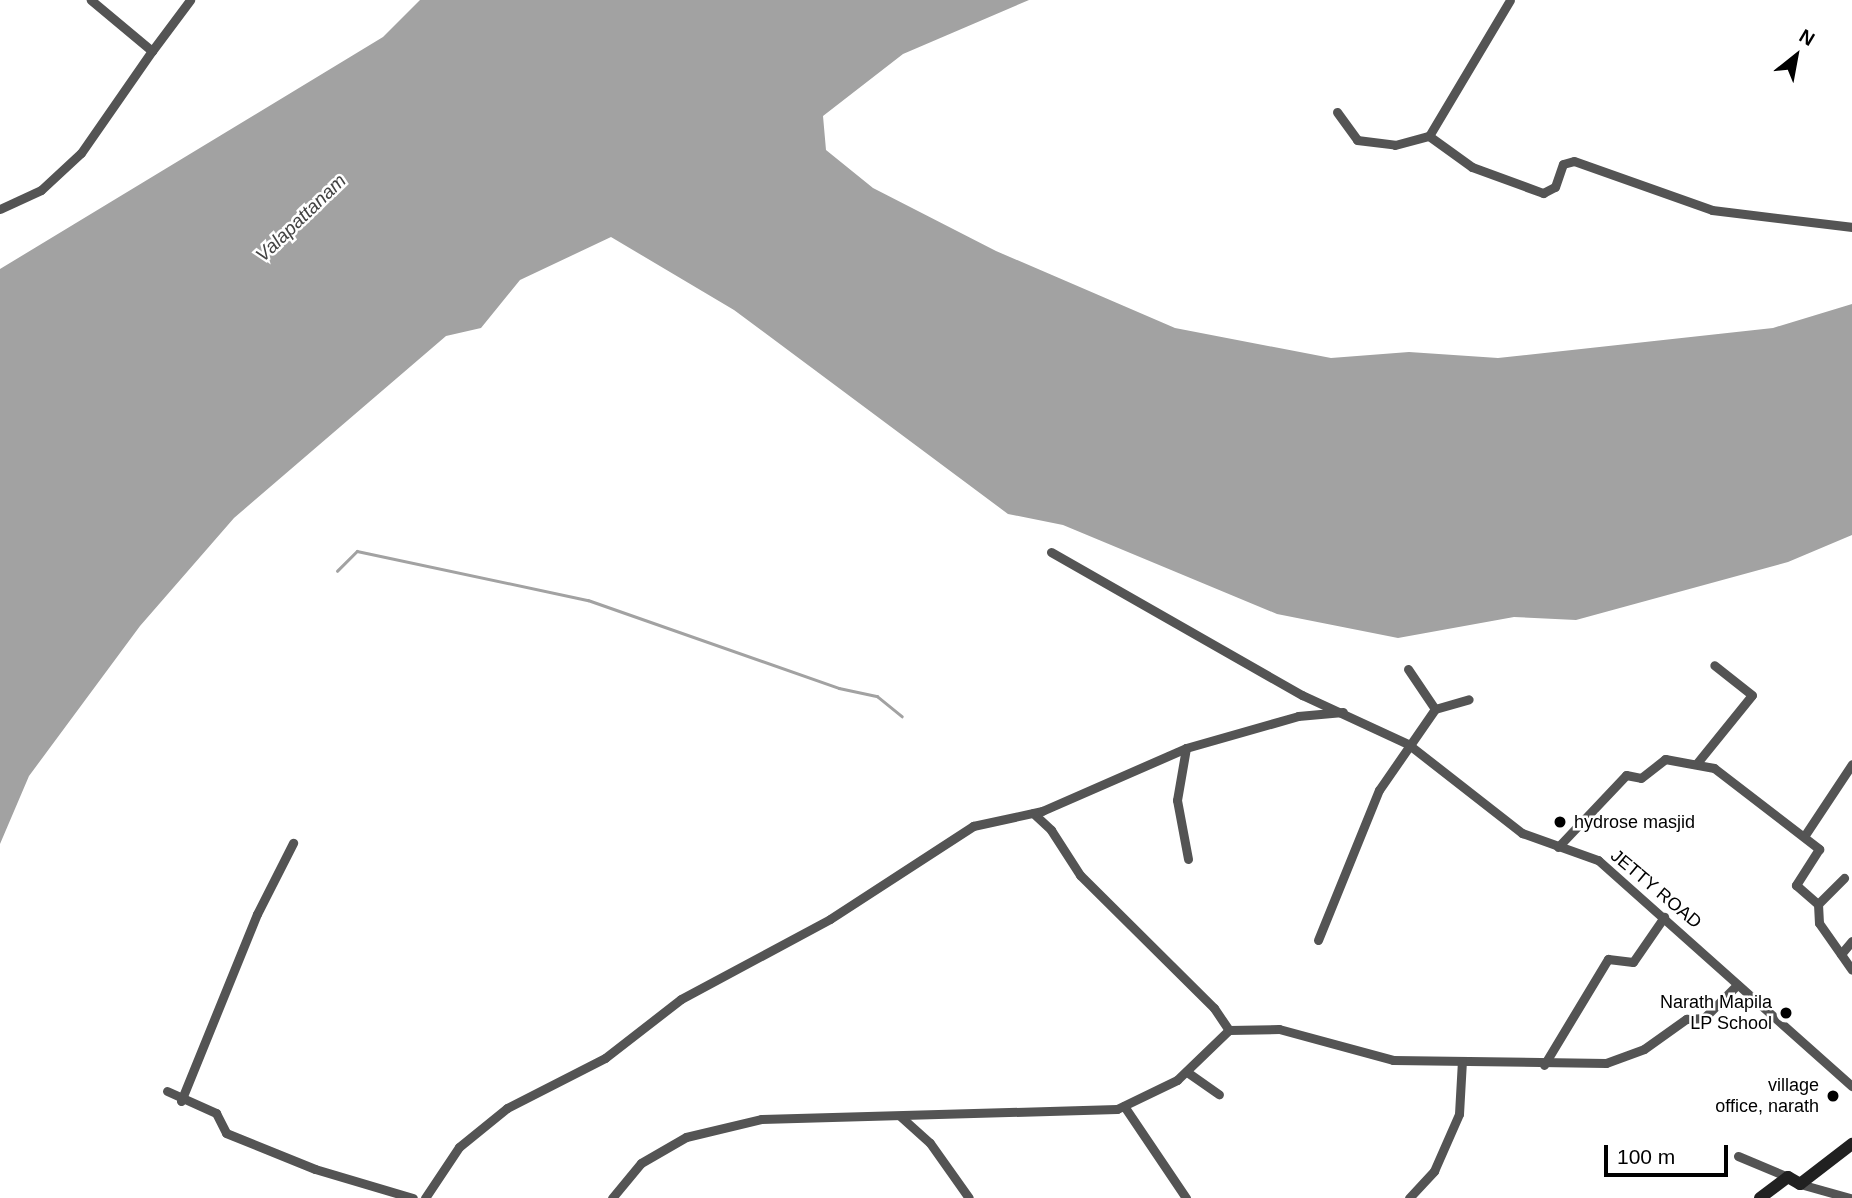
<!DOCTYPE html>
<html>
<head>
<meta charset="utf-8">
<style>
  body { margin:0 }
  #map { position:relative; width:1852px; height:1198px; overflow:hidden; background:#fff; font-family:Helvetica,sans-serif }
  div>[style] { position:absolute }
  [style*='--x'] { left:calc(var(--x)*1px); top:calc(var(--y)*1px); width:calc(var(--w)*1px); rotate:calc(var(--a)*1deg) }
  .water>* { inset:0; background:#a2a2a2 }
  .stream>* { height:2.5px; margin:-1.25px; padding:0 1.25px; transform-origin:1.25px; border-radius:1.25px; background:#a2a2a2 }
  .minor>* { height:9px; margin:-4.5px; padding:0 4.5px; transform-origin:4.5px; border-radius:4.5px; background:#545454 }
  .secondary>* { height:12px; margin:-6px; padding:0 6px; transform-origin:6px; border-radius:6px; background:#212121 }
  .dots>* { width:19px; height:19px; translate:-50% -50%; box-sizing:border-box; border:4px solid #fff; border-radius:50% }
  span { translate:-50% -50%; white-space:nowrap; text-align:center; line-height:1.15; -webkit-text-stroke:5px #fff; paint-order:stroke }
  .poi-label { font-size:18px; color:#000 }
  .left { translate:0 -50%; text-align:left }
  .right { translate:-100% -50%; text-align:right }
  .street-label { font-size:18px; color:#000 }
  .water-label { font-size:19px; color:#434343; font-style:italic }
  .north { position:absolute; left:1761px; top:21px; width:70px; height:70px; -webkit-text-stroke:5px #fff; paint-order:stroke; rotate:31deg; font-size:19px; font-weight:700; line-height:28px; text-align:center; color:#000 }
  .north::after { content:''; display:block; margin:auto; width:24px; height:32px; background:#000; clip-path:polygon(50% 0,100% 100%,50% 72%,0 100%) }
  .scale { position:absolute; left:1604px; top:1145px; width:124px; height:32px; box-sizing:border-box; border:4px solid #000; border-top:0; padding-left:9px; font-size:21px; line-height:24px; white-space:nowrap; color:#000; -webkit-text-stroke:5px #fff; paint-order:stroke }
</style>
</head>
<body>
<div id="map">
  <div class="water">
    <i style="clip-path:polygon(420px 0,1029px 0,903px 54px,823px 116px,826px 150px,873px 188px,996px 251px,1175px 328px,1331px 358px,1409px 352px,1498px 358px,1773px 328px,1852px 304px,1852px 535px,1788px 562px,1576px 620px,1514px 617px,1398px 638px,1277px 614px,1063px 525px,1008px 514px,734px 310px,611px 237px,520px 280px,481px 328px,446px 336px,234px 518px,140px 626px,29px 776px,0 844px,0 269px,383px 37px)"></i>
  </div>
  <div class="stream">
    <i style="--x:337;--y:571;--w:28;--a:-45"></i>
    <i style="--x:357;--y:551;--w:236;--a:12"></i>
    <i style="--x:588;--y:600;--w:266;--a:19.3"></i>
    <i style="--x:839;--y:688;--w:39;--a:12"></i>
    <i style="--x:877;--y:696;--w:32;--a:39"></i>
  </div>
  <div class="minor">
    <i style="--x:152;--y:51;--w:64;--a:-53.3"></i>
    <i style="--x:1337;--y:112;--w:34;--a:54"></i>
    <i style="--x:1357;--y:140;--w:38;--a:7"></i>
    <i style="--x:1395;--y:145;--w:35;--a:-15"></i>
    <i style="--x:1429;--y:136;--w:158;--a:-59.2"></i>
    <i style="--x:1429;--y:136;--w:53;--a:35.8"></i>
    <i style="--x:1472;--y:167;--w:76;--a:20.1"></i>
    <i style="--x:1543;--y:193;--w:13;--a:-27"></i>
    <i style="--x:1555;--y:187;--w:24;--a:-71"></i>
    <i style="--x:1563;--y:164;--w:11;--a:-15"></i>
    <i style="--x:1574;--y:161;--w:146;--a:19.5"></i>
    <i style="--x:1712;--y:210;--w:141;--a:6.9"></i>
    <i style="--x:0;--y:209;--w:45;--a:-24.9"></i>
    <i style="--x:41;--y:190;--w:54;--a:-42.8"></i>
    <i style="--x:81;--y:153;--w:124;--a:-55.2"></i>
    <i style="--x:152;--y:51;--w:80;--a:-140.1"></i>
    <i style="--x:1051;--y:552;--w:289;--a:29.7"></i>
    <i style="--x:1302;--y:695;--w:117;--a:24.8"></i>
    <i style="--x:1408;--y:744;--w:145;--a:38"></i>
    <i style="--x:1522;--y:833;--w:81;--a:19.6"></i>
    <i style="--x:1598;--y:860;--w:340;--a:41.7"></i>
    <i style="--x:1408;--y:669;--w:48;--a:56"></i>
    <i style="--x:1186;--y:748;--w:53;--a:99.8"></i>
    <i style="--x:1177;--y:800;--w:60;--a:79.4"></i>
    <i style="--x:1697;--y:763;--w:87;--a:-51"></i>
    <i style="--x:1752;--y:695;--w:48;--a:-141.7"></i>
    <i style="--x:1033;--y:813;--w:25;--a:43"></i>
    <i style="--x:1051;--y:830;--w:54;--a:57.2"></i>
    <i style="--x:1080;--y:875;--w:189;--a:44.8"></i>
    <i style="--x:1214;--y:1008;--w:27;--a:56"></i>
    <i style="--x:1805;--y:835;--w:85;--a:-56.5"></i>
    <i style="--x:1558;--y:847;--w:99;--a:-46.6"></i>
    <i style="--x:1626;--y:775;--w:15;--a:11"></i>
    <i style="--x:1641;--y:778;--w:31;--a:-38"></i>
    <i style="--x:1665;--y:759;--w:50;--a:10.4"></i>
    <i style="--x:1714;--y:768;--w:133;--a:37.6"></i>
    <i style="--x:1819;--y:849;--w:43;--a:122.6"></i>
    <i style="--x:1796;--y:885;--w:29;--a:41"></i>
    <i style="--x:1818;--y:904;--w:19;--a:87"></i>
    <i style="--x:1819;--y:923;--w:57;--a:54.9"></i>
    <i style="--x:1818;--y:904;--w:37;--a:-45"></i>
    <i style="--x:1318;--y:940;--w:162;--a:-67.9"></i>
    <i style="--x:1379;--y:790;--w:98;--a:-55.3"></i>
    <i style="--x:1435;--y:709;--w:35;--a:-16"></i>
    <i style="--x:1841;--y:954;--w:17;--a:-50"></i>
    <i style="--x:1544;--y:1065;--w:124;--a:-58.9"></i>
    <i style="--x:1608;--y:959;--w:25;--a:7"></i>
    <i style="--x:1633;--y:962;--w:55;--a:-55.4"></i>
    <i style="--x:1187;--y:1072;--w:39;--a:35"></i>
    <i style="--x:167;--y:1091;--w:54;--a:24.2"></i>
    <i style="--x:216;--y:1113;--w:22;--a:63"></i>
    <i style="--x:226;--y:1133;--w:96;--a:22"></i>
    <i style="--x:315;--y:1169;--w:102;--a:16.5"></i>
    <i style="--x:181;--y:1101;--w:202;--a:-67.9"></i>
    <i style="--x:257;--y:914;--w:80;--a:-63.1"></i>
    <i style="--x:1124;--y:1106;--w:111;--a:56"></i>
    <i style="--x:900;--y:1116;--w:40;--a:42"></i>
    <i style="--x:930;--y:1143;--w:67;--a:54.7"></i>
    <i style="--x:1738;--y:1156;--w:54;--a:22.8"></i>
    <i style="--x:1800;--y:1184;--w:52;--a:15.6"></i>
    <i style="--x:425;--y:1198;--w:61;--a:-56.3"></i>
    <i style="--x:459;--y:1147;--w:62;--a:-39.1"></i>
    <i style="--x:507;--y:1108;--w:110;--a:-27"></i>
    <i style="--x:605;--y:1058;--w:96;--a:-37.8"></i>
    <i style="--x:681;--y:999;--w:169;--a:-28.2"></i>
    <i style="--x:830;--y:919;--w:171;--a:-33"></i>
    <i style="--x:973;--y:826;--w:71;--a:-12.3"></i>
    <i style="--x:1042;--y:811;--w:157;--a:-23.6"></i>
    <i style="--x:1186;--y:748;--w:116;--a:-15.9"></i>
    <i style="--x:1298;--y:716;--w:45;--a:-5.1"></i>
    <i style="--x:612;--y:1198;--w:45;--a:-50.4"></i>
    <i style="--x:641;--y:1163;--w:52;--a:-30"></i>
    <i style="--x:686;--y:1137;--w:77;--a:-13.5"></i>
    <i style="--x:761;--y:1119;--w:356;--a:-1.6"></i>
    <i style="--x:1117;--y:1109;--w:67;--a:-25.8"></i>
    <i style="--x:1177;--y:1080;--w:72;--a:-43.9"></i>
    <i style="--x:1229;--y:1030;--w:50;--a:-1.1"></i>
    <i style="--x:1279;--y:1029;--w:118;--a:15.2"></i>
    <i style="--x:1393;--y:1060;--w:213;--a:0.8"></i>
    <i style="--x:1606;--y:1063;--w:40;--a:-20.2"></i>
    <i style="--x:1644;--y:1049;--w:52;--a:-35.5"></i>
    <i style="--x:1686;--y:1019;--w:18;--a:-3"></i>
    <i style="--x:1704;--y:1018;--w:47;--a:-45"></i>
    <i style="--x:1409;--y:1198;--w:37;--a:-47"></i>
    <i style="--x:1434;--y:1171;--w:62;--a:-66.3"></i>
    <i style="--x:1459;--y:1114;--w:53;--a:-86.8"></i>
  </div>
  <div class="secondary">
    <i style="--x:1760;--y:1198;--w:35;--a:-37"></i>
    <i style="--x:1788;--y:1177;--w:14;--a:30"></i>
    <i style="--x:1800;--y:1184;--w:66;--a:-37.6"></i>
  </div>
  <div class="dots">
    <i style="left:1560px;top:822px;background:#000"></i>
    <i style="left:1786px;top:1013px;background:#000"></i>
    <i style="left:1833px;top:1096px;background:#000"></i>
  </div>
  <div class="poi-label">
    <span class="left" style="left:1574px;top:822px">hydrose masjid</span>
    <span class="right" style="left:1772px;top:1013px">Narath Mapila<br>LP School</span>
    <span class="right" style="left:1819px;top:1096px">village<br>office, narath</span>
  </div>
  <div class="street-label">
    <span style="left:1656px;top:889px;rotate:40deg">JETTY ROAD</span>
  </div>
  <div class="water-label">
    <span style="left:301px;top:218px;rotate:-44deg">Valapattanam</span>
  </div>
  <div class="north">N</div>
  <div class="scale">100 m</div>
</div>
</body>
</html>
